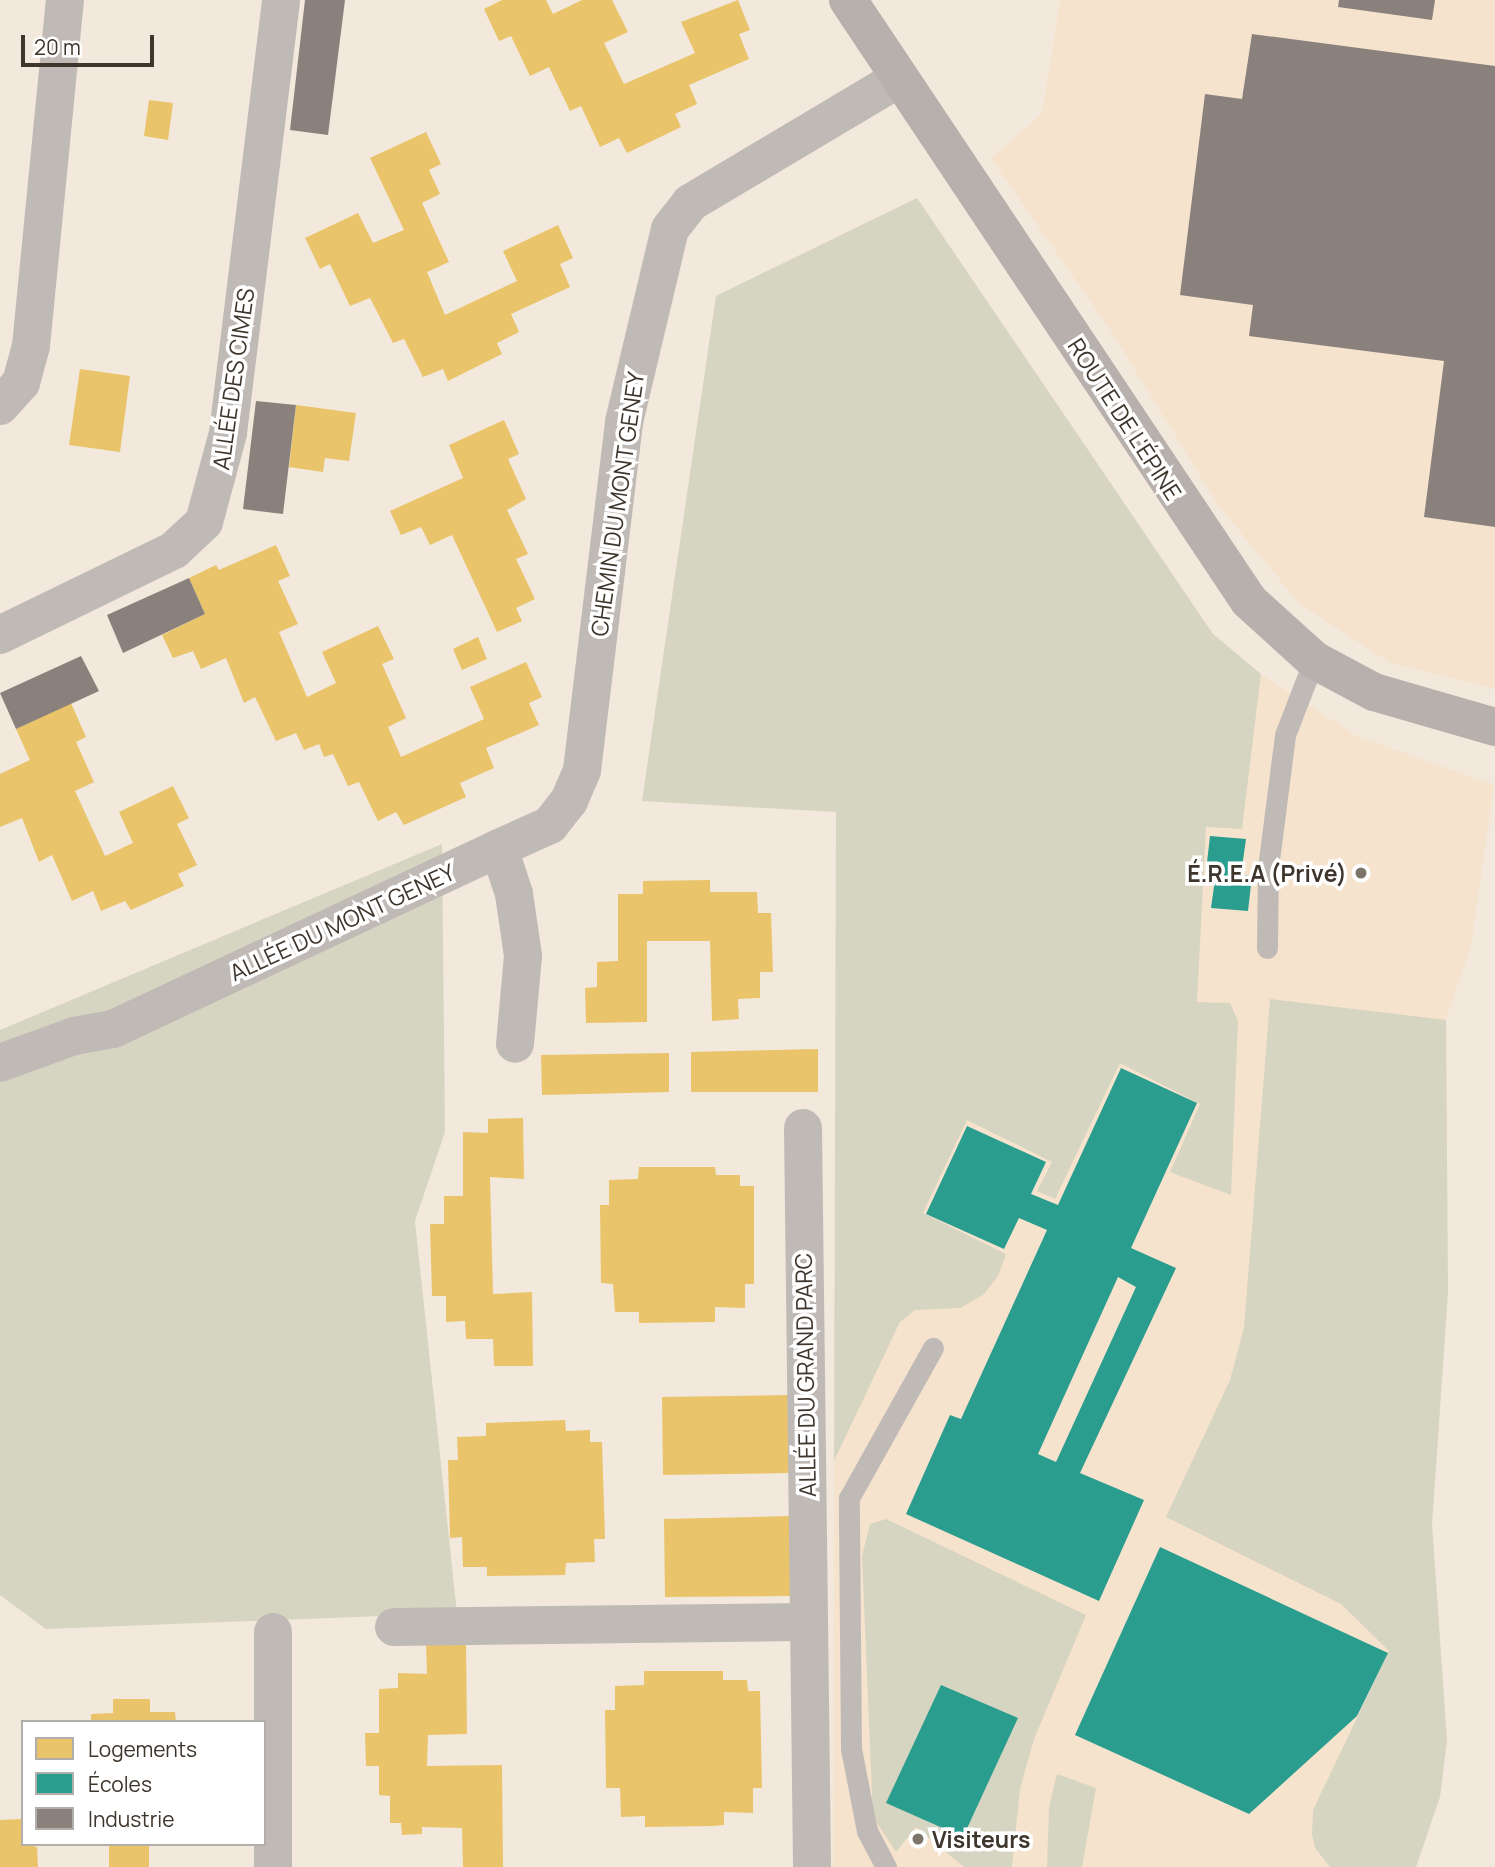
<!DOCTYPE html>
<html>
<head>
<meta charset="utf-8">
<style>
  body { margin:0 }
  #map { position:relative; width:1495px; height:1867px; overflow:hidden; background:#f3e8dc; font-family:Manrope,sans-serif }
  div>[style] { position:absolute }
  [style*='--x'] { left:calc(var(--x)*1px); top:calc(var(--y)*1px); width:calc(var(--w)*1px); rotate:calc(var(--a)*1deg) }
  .built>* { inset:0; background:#f6e3ce }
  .green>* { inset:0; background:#d6d5c1 }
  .homes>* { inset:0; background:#e9c46a }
  .schools>* { inset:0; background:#2a9d8f }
  .industry>* { inset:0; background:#8a817c }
  .lane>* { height:21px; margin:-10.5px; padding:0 10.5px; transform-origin:10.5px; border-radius:10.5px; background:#c0bab7 }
  .street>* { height:38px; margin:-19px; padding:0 19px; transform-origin:19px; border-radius:19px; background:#c0bab7 }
  .secondary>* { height:38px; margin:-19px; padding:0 19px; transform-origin:19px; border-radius:19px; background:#b8b0ac }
  .dots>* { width:19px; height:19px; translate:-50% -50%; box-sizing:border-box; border:4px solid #fff; border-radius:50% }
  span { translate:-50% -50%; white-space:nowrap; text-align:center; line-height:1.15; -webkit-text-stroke:7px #fff; paint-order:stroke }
  .street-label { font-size:23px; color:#3e362d }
  .poi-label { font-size:23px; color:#3e362d; font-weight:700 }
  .right { translate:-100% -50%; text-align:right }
  .left { translate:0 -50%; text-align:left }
  .legend { position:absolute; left:21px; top:1720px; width:245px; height:126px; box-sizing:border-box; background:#fff; border:2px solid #b2afab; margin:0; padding:9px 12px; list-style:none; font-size:21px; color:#3e362d }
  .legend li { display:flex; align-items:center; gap:14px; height:35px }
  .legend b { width:35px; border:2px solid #b2afab }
  .scale { position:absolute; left:21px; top:35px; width:133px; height:32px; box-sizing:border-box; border:4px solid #3e362d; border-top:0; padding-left:9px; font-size:21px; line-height:24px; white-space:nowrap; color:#3e362d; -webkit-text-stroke:5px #fff; paint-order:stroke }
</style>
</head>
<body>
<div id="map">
  <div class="built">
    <i style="clip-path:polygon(1060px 0,1495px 0,1495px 689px,1390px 663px,1300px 604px,1218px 505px,1113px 334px,991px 158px,1042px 114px)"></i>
    <i style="clip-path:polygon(917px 198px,1213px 634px,1261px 674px,1357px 736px,1494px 785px,1471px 946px,1446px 1020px,1448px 1293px,1432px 1524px,1447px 1740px,1440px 1797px,1416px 1867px,833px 1867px,836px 812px,642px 801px,716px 296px)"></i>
  </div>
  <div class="green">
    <i style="clip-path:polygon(917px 198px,1213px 634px,1261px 674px,1242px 829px,1206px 827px,1197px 1002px,1230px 1003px,1238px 1021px,1231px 1195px,1170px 1172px,1200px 1104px,1120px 1063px,1055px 1199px,1037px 1191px,1052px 1162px,967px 1120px,923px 1213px,1006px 1254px,998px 1276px,983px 1295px,960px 1308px,915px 1310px,900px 1322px,834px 1461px,836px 812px,642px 801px,716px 296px)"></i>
    <i style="clip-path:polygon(442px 844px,445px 1132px,415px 1221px,457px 1613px,46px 1629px,0 1595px,0 1030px)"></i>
    <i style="clip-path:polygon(1270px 999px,1446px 1020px,1448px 1293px,1432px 1524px,1447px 1740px,1440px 1797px,1416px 1867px,1330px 1867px,1315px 1848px,1312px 1834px,1313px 1810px,1389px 1651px,1341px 1604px,1166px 1517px,1230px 1380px,1244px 1328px)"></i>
    <i style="clip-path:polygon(886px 1519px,1086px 1615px,1034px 1739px,1020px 1789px,1012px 1867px,964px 1867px,916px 1827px,896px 1852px,873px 1817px,862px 1556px,870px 1524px)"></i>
    <i style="clip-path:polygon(1057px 1774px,1096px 1788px,1082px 1867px,1047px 1867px,1049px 1807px)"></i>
  </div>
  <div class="homes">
    <i style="clip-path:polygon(502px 0,546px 0,553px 14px,582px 0,612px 0,628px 32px,604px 43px,624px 84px,695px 53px,681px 22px,738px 0,750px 30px,739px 34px,749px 59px,689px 85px,697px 104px,675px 114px,681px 127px,627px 153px,619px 138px,600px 147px,581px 106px,570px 111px,549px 67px,530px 76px,511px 36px,499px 41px,484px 9px)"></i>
    <i style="clip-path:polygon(149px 100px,173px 103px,168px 140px,144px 136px)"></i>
    <i style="clip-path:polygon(426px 132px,441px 164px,429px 170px,440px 194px,422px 203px,449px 262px,427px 272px,445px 315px,517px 281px,503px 251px,558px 225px,573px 258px,560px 264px,570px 287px,511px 314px,519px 332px,497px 343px,502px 354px,448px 381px,443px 369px,423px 377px,404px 339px,393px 343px,370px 298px,350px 306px,330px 264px,320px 269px,305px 238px,358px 213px,373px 243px,404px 230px,370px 158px)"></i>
    <i style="clip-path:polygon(80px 369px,130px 376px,120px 452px,69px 445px)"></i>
    <i style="clip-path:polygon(296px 405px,356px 413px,349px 461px,325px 458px,323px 472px,289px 467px)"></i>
    <i style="clip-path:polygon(504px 420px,519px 454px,508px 459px,526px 499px,507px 510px,528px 554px,516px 559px,535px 599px,516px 608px,522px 621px,497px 632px,452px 535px,430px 545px,421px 527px,401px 535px,390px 511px,463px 478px,449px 445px)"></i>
    <i style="clip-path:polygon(276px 545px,290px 576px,278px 581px,298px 624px,279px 632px,307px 697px,336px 683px,322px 652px,378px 626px,394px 659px,382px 664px,406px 718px,388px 727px,401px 757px,484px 719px,470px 687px,526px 662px,542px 697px,529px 703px,539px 725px,486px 748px,494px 768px,460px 783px,466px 797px,404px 825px,396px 812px,378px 821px,359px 782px,348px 786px,333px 754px,324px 757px,319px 744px,304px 750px,296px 733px,276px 741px,255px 697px,244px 703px,226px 658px,201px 669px,193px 651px,173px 658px,162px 635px,205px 614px,189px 578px,216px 565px,219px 570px)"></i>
    <i style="clip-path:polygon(478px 637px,487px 659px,462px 670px,453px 649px)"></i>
    <i style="clip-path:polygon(71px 703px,86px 737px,76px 742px,94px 782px,75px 791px,105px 856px,133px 843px,119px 812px,173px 786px,189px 818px,177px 824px,197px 865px,178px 874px,184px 886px,131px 910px,125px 901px,101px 911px,93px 891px,72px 901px,52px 855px,39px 862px,22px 818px,0 827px,0 774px,30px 760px,16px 729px)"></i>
    <i style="clip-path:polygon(710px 880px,710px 892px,757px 892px,758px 913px,771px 913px,773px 972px,760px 972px,760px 998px,738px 999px,739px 1019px,712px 1021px,710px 941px,647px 941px,647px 1022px,586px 1023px,585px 988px,597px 987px,597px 962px,618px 961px,618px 894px,643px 894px,643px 881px)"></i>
    <i style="clip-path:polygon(818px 1049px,818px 1092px,691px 1092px,691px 1052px)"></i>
    <i style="clip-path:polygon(669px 1053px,669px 1092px,542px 1095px,541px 1055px)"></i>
    <i style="clip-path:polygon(523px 1118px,524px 1179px,490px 1177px,493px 1294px,532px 1292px,533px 1366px,494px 1366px,493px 1339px,466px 1339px,465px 1321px,446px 1322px,446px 1296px,432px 1296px,430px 1224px,444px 1224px,444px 1196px,463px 1196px,463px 1132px,488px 1133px,488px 1119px)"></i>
    <i style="clip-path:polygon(639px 1167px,715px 1167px,716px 1175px,740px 1175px,740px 1186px,754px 1186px,754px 1284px,745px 1284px,745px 1308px,715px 1307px,715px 1322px,639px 1323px,639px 1312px,615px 1312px,613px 1284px,601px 1283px,600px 1205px,609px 1205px,609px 1180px,638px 1179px)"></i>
    <i style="clip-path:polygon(789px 1395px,790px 1473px,663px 1475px,662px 1397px)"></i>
    <i style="clip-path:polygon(565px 1420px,566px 1431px,590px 1430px,590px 1442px,602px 1442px,605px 1539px,594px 1539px,595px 1562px,566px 1563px,565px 1575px,487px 1576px,487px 1567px,463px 1567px,462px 1537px,450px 1538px,448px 1460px,458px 1460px,457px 1437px,486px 1436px,486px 1423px)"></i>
    <i style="clip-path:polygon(791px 1516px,792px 1596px,665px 1597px,664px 1519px)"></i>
    <i style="clip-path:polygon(466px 1641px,467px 1734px,428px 1735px,427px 1766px,502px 1765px,503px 1867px,463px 1867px,462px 1828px,422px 1827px,422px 1834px,402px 1835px,401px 1823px,390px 1823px,390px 1796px,379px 1795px,379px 1766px,366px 1766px,365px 1733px,379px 1733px,379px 1689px,398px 1688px,398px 1673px,427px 1674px,426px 1643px)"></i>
    <i style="clip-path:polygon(644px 1671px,723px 1671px,723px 1680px,747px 1680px,748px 1691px,760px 1691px,762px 1788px,753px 1788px,753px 1813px,724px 1812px,724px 1825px,713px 1826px,645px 1827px,645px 1816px,621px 1817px,620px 1788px,606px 1788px,605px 1710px,615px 1710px,615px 1686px,644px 1685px)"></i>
    <i style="clip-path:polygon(113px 1699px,150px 1699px,150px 1712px,175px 1712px,176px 1722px,91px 1722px,91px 1714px,113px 1713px)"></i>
    <i style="clip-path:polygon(23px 1819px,23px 1844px,37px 1847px,38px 1867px,0 1867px,0 1820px)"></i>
    <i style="clip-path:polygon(109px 1844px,149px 1844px,149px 1867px,109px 1867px)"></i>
  </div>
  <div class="schools">
    <i style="clip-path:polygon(1210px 836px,1246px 839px,1241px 875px,1252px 876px,1248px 911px,1211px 908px,1216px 872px,1206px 871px)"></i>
    <i style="clip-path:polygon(evenodd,1121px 1068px,1197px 1103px,1131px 1248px,1176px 1268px,1080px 1473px,1144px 1500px,1099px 1601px,906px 1514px,950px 1415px,961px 1419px,1047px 1230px,1019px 1218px,1004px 1249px,926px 1214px,967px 1126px,1046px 1162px,1031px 1194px,1058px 1205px,1121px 1068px,1118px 1277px,1136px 1287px,1056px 1462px,1038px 1454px,1118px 1277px)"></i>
    <i style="clip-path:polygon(1160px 1547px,1388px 1653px,1357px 1716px,1249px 1814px,1075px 1735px)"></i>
    <i style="clip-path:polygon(941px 1685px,1018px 1718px,963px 1837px,886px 1803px)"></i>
  </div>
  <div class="industry">
    <i style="clip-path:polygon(305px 0,345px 0,328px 135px,290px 130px)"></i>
    <i style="clip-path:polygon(1339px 0,1435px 0,1432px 20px,1338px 7px)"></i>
    <i style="clip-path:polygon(1252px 34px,1495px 66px,1495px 527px,1424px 517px,1444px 361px,1249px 336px,1253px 305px,1180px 295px,1205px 94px,1242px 99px)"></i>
    <i style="clip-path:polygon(256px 401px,296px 405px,283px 514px,243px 509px)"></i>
    <i style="clip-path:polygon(189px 578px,205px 614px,123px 653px,107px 615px)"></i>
    <i style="clip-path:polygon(81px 656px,99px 691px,16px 729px,0 693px)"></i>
  </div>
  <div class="lane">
    <i style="--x:1267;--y:948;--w:80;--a:-89.3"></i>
    <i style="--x:1268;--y:868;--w:134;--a:-82.7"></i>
    <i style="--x:1285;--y:735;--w:80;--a:-68.9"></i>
    <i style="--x:886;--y:1867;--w:41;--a:-117.8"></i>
    <i style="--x:867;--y:1831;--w:84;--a:-101"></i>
    <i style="--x:851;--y:1749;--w:251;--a:-90.5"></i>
    <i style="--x:849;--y:1498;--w:172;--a:-60.8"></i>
  </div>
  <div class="street">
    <i style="--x:0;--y:406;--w:31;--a:-48"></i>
    <i style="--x:21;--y:383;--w:38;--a:-75"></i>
    <i style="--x:31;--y:346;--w:348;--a:-84.4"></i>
    <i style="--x:0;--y:635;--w:194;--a:-26"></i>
    <i style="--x:174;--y:550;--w:41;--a:-43"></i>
    <i style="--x:204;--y:522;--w:92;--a:-74.9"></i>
    <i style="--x:228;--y:433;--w:436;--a:-83"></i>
    <i style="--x:499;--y:848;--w:56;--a:-24.3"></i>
    <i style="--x:550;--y:825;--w:31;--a:-52"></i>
    <i style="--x:569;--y:801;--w:34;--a:-67"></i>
    <i style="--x:582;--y:770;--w:351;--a:-83.1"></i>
    <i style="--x:624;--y:422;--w:198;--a:-76.6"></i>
    <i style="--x:670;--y:229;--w:33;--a:-52"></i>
    <i style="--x:690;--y:203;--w:244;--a:-30.8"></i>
    <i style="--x:0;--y:1063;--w:79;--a:-20"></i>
    <i style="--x:74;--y:1036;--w:40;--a:-10"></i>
    <i style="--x:113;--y:1029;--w:426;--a:-25.1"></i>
    <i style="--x:499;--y:848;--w:48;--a:71.9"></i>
    <i style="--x:514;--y:894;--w:63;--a:81.7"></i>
    <i style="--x:523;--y:956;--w:88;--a:95.2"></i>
    <i style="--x:803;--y:1128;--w:739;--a:89.3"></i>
    <i style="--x:394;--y:1627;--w:414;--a:-0.7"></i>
    <i style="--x:273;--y:1632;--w:235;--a:90"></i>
  </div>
  <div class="secondary">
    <i style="--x:848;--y:0;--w:722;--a:56.29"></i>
    <i style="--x:1249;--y:601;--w:88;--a:42.2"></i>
    <i style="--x:1314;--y:660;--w:68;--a:28.1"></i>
    <i style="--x:1374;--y:692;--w:126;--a:16.1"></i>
  </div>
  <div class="dots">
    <i style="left:1361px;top:873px;background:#7d746a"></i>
    <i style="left:918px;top:1839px;background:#7d746a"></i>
  </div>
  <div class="street-label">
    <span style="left:233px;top:379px;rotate:-82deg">ALLÉE DES CIMES</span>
    <span style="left:1125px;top:419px;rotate:57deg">ROUTE DE L'ÉPINE</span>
    <span style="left:617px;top:504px;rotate:-82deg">CHEMIN DU MONT GENEY</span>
    <span style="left:342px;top:922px;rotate:-25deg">ALLÉE DU MONT GENEY</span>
    <span style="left:805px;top:1375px;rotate:-91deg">ALLÉE DU GRAND PARC</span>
  </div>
  <div class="poi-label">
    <span class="right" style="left:1347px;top:873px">É.R.E.A (Privé)</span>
    <span class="left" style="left:932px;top:1839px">Visiteurs</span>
  </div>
  <ul class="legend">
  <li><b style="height:19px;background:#e9c46a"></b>Logements</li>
  <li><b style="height:19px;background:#2a9d8f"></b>Écoles</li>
  <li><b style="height:19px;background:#8a817c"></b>Industrie</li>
  </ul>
  <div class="scale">20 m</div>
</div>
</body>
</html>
